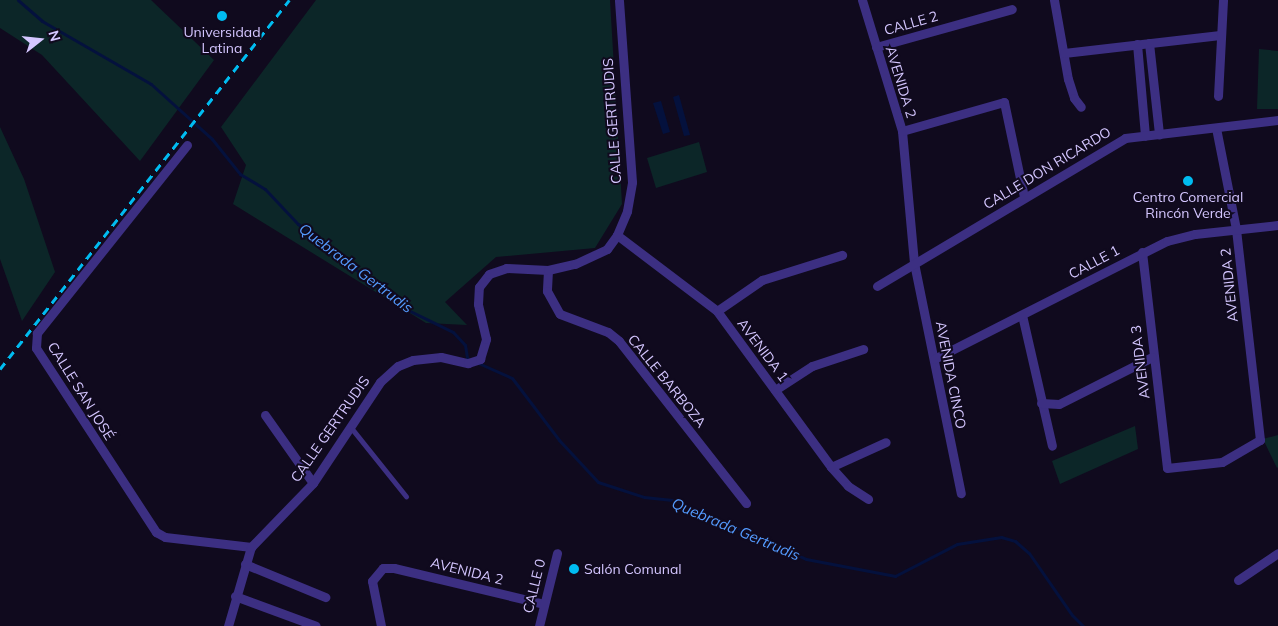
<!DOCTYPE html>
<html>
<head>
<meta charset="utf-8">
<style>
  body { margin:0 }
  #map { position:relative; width:1278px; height:626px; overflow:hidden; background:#100a1e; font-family:Mulish,sans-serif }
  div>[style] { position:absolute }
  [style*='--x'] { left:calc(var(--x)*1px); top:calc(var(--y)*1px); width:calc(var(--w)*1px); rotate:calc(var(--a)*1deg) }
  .green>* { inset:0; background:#0c2628 }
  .water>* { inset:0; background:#04113d }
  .stream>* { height:3px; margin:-1.5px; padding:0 1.5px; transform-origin:1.5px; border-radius:1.5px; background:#04113d }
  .lane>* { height:4.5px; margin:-2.25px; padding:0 2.25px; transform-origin:2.25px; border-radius:2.25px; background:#3c2f82 }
  .street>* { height:9px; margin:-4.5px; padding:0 4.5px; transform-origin:4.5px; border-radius:4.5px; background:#3c2f82 }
  .rail>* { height:3px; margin-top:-1.5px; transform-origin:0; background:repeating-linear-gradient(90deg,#00bcf1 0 8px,transparent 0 14px) }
  .dots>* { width:14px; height:14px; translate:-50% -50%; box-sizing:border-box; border:2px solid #100a1e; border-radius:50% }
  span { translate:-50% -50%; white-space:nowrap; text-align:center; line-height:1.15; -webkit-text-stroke:4px #100a1e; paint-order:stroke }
  .street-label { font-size:14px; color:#d4c6ff }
  .poi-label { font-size:14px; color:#d4c6ff }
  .left { translate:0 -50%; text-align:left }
  .water-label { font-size:15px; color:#549bff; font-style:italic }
  .north { position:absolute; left:15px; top:15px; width:50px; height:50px; -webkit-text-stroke:4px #100a1e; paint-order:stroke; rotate:74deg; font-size:14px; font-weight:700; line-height:20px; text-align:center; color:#d4c6ff }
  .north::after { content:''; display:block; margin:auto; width:18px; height:22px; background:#d4c6ff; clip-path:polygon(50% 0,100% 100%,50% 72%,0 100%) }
</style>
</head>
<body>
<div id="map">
  <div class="green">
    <i style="clip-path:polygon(0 0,151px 0,214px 60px,140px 161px,42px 55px,0 28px)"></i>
    <i style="clip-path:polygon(316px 0,610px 0,622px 204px,595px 248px,496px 257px,445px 302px,467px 325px,426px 323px,233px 204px,246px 165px,221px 127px)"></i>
    <i style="clip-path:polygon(1259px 49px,1278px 51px,1278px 109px,1257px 109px)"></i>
    <i style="clip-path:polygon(0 127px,24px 179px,55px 272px,22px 321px,0 259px)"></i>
    <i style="clip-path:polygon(699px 142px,707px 172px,656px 188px,647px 158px)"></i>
    <i style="clip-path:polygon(1135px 426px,1138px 449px,1060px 484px,1052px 461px)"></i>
    <i style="clip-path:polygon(1278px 435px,1278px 467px,1277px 468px,1263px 439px)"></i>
  </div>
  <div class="water">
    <i style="clip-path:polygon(679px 95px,690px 135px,684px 136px,673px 97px)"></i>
    <i style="clip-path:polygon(661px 101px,670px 132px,663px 134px,653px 103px)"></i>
  </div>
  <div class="stream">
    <i style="--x:18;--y:0;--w:32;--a:41"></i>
    <i style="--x:42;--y:21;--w:126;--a:30"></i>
    <i style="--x:151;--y:84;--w:82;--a:42"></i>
    <i style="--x:212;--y:139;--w:45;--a:51.3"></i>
    <i style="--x:240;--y:174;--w:29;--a:31"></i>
    <i style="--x:265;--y:189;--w:48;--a:46.7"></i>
    <i style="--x:298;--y:224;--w:137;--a:38.2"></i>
    <i style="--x:406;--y:309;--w:52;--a:26.1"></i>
    <i style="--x:453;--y:332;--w:18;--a:47"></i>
    <i style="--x:465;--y:345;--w:13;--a:81"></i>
    <i style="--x:467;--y:358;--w:4;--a:34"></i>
    <i style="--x:476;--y:362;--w:39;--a:24"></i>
    <i style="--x:512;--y:378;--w:78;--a:52.8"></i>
    <i style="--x:559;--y:440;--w:57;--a:47.1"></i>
    <i style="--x:598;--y:482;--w:48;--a:18.1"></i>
    <i style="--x:644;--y:497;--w:31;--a:6"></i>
    <i style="--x:675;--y:500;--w:144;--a:24.2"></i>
    <i style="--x:806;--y:559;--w:91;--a:10.8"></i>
    <i style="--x:895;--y:576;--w:70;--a:-27.3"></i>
    <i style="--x:957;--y:544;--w:45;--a:-9"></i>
    <i style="--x:1001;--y:537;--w:15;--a:16"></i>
    <i style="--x:1015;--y:541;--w:18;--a:41"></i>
    <i style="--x:1029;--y:553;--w:75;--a:55.3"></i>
    <i style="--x:1072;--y:615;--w:16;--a:45"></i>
  </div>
  <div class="lane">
    <i style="--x:350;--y:426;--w:90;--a:51.3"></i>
  </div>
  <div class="street">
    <i style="--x:862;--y:0;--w:137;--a:73"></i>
    <i style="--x:902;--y:131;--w:133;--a:84.8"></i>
    <i style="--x:914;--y:263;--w:235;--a:78.5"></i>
    <i style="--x:1054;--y:0;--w:80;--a:80"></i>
    <i style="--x:1068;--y:79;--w:20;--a:72"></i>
    <i style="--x:1074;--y:98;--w:11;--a:52"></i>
    <i style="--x:1149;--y:43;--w:92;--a:83.7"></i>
    <i style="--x:1137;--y:44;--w:92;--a:85"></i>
    <i style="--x:876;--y:47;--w:141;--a:-15.6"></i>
    <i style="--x:1064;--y:53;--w:157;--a:-6.6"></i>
    <i style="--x:1218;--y:96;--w:96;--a:-87"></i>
    <i style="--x:902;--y:131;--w:106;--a:-15.9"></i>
    <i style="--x:1004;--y:102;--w:97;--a:78.1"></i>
    <i style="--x:187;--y:145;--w:241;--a:128.6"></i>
    <i style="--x:37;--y:333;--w:15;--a:94"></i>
    <i style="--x:36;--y:348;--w:220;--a:56.9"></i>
    <i style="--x:156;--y:532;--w:10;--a:29"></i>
    <i style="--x:165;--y:537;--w:87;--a:6.6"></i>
    <i style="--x:617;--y:235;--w:126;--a:37.2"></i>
    <i style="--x:717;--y:311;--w:193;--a:53.8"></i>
    <i style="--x:831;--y:467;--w:25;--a:48"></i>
    <i style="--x:848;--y:486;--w:24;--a:33"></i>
    <i style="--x:1142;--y:252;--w:217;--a:83.4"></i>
    <i style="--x:1167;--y:468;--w:55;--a:-6.2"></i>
    <i style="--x:1222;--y:462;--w:44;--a:-30.1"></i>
    <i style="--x:1260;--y:440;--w:212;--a:-96.5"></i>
    <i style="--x:1236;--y:229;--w:103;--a:-101.2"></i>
    <i style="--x:548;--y:270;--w:21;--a:93"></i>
    <i style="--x:547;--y:291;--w:26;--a:61"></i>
    <i style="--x:560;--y:314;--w:51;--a:20.6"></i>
    <i style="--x:608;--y:332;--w:14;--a:39"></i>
    <i style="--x:619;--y:341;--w:206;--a:51.9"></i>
    <i style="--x:877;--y:286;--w:289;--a:-30.8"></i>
    <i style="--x:1125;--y:138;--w:154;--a:-6.7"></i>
    <i style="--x:717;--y:311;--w:55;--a:-34.6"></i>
    <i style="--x:762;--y:280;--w:84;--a:-17.4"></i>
    <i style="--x:1022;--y:315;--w:134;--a:77.1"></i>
    <i style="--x:934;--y:359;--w:261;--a:-26.9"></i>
    <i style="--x:1167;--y:241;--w:29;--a:-14"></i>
    <i style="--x:1195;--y:234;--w:83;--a:-6.2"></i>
    <i style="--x:775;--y:390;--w:44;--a:-33"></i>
    <i style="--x:812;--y:366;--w:54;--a:-18.4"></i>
    <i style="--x:1041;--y:403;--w:18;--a:3"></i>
    <i style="--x:1059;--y:404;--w:104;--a:-26.8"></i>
    <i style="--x:265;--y:415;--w:83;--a:54.8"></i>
    <i style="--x:831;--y:467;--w:60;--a:-24.4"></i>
    <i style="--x:245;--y:564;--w:87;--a:22.4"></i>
    <i style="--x:1238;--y:580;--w:48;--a:-34"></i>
    <i style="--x:235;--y:596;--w:86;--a:20.3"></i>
    <i style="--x:228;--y:626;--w:82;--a:-73.8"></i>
    <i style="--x:251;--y:547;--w:89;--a:-45.9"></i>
    <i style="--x:313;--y:483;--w:121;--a:-56.4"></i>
    <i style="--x:380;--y:382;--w:24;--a:-42"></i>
    <i style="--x:398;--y:366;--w:16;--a:-22"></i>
    <i style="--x:413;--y:360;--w:28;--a:-6"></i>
    <i style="--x:441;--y:357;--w:28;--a:13"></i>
    <i style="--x:468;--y:363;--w:13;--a:-18"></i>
    <i style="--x:480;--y:359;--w:21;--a:-73"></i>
    <i style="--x:486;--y:339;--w:36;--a:-103"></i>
    <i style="--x:478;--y:304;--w:17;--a:-87"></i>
    <i style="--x:479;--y:287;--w:16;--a:-52"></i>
    <i style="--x:489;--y:274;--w:18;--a:-19"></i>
    <i style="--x:506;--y:268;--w:42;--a:2.7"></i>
    <i style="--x:548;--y:270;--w:28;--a:-13"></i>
    <i style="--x:575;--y:264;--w:35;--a:-25"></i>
    <i style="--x:607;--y:249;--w:17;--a:-54"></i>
    <i style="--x:617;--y:235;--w:26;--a:-67"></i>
    <i style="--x:627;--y:211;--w:29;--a:-80"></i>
    <i style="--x:632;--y:182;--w:182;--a:-94.1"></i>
    <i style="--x:381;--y:626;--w:46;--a:-101.3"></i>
    <i style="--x:372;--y:581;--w:17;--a:-50"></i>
    <i style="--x:383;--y:568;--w:11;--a:0"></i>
    <i style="--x:394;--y:568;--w:154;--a:13.5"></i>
    <i style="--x:539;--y:626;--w:75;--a:-76.1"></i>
  </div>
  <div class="rail">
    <i style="--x:0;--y:369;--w:469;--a:-51.9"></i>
  </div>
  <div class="dots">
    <i style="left:222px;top:16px;background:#00bcf1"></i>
    <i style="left:1188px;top:181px;background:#00bcf1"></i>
    <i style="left:574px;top:569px;background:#00bcf1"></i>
  </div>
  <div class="street-label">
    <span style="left:911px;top:23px;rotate:-16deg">CALLE 2</span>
    <span style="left:901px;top:82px;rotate:73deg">AVENIDA 2</span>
    <span style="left:612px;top:121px;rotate:-94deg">CALLE GERTRUDIS</span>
    <span style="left:1047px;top:168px;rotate:-31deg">CALLE DON RICARDO</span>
    <span style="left:1094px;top:262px;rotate:-28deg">CALLE 1</span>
    <span style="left:1229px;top:285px;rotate:-96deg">AVENIDA 2</span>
    <span style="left:763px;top:350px;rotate:53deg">AVENIDA 1</span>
    <span style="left:1140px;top:362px;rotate:-97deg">AVENIDA 3</span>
    <span style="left:951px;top:375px;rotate:79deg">AVENIDA CINCO</span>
    <span style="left:667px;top:381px;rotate:51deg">CALLE BARBOZA</span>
    <span style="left:81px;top:391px;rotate:58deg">CALLE SAN JOSÉ</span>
    <span style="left:330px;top:429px;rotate:-55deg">CALLE GERTRUDIS</span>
    <span style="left:467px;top:571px;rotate:14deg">AVENIDA 2</span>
    <span style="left:534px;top:586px;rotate:-76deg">CALLE 0</span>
  </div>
  <div class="poi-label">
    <span style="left:222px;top:40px">Universidad<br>Latina</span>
    <span style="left:1188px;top:205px">Centro Comercial<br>Rincón Verde</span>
    <span class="left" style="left:584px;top:569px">Salón Comunal</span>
  </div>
  <div class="water-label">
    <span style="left:356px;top:268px;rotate:37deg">Quebrada Gertrudis</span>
    <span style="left:736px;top:529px;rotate:23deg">Quebrada Gertrudis</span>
  </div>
  <div class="north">N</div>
</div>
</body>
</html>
